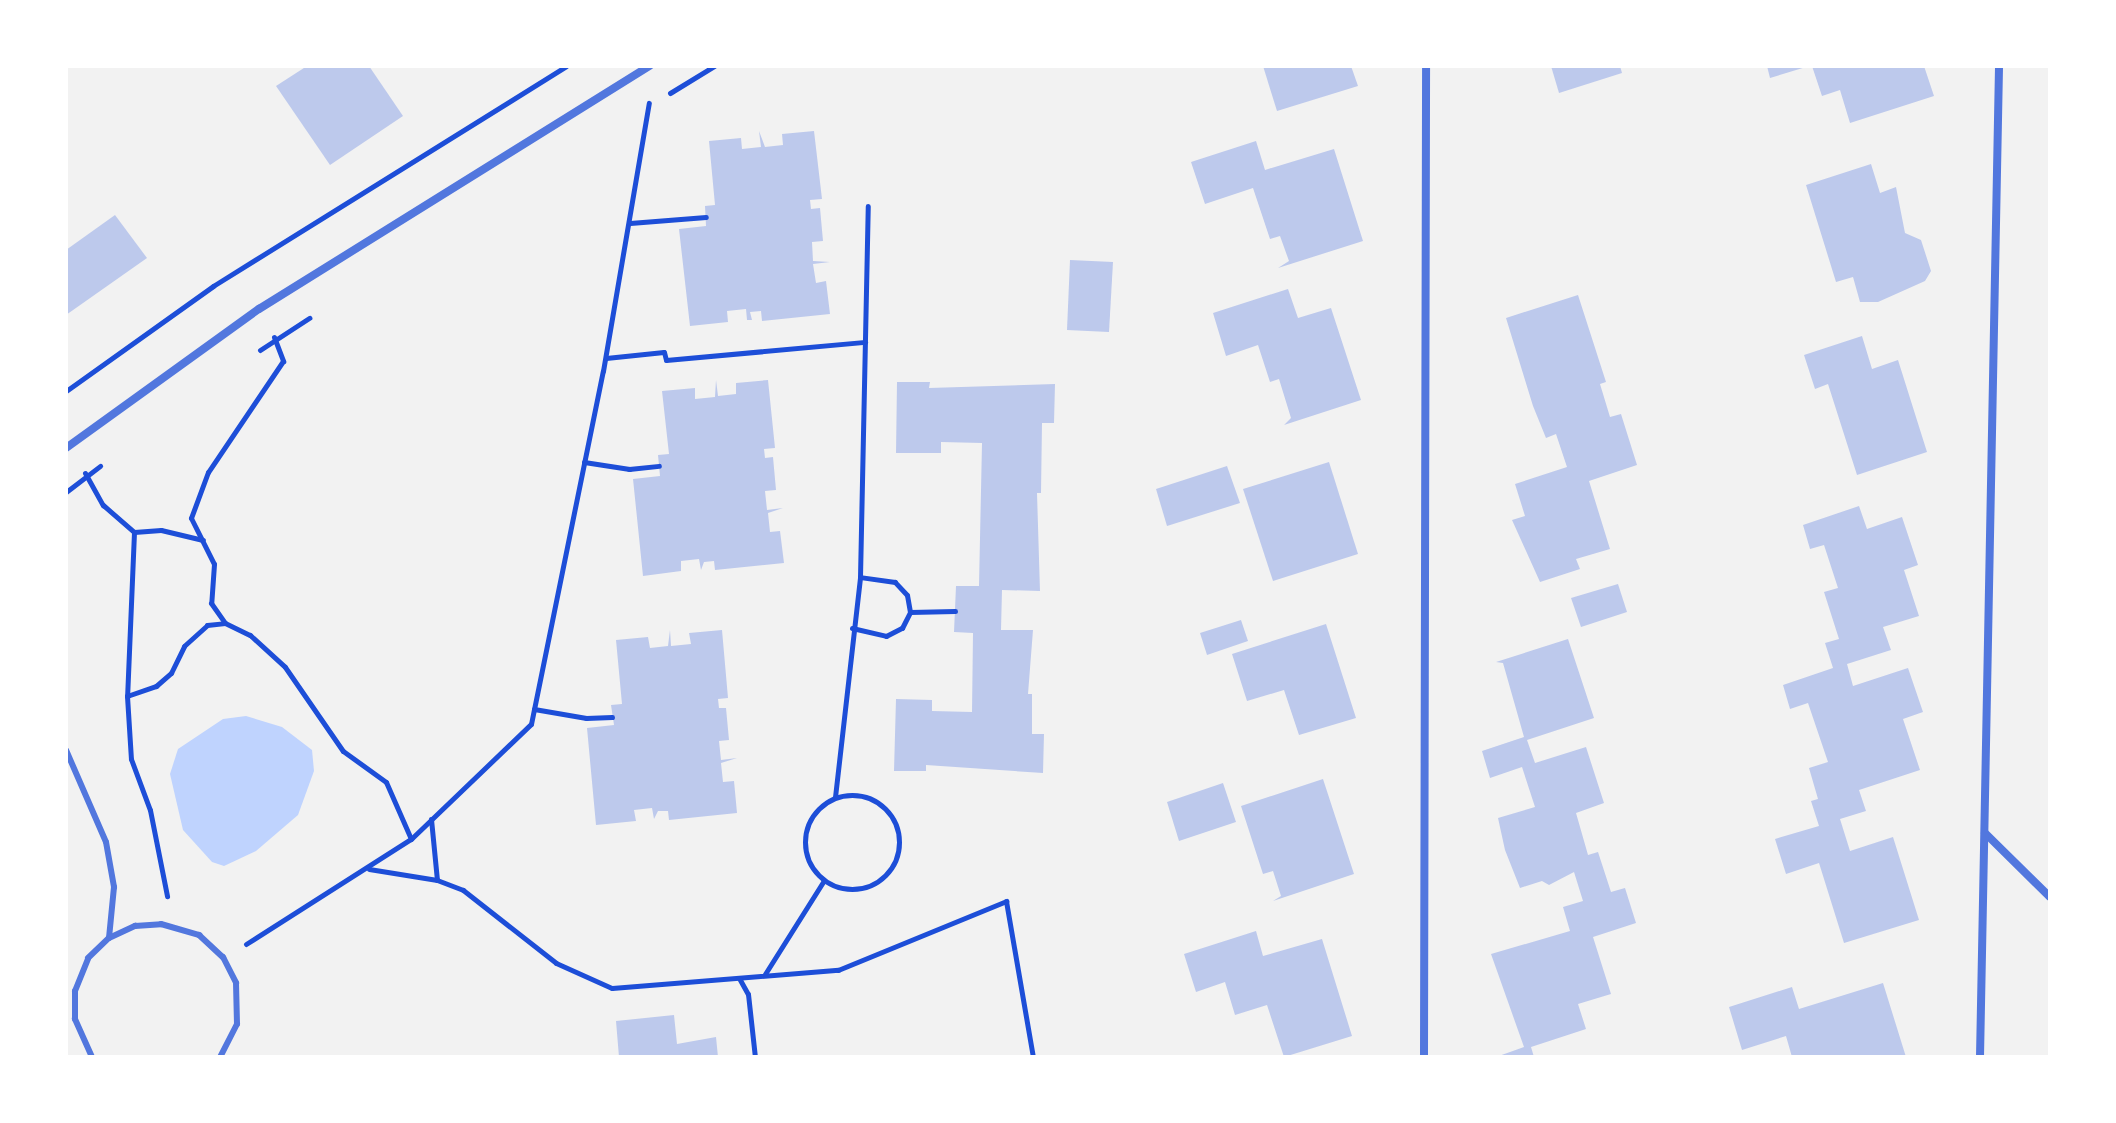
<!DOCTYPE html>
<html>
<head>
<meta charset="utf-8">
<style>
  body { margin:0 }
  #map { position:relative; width:2116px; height:1123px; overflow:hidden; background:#f2f2f2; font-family:Cabin,sans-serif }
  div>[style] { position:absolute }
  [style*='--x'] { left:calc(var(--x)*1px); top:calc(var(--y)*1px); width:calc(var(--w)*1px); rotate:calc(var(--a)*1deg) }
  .water>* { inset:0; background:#bfd3fe }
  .building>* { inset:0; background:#bdc9ec }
  .path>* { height:5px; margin:-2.5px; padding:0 2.5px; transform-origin:2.5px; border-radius:2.5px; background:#1d4ed8 }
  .path>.ring { margin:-2.5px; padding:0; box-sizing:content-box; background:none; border:5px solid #1d4ed8; border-radius:50% }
  .service>* { height:6px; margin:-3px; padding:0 3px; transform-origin:3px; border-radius:3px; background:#5277de }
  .minor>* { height:8px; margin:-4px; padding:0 4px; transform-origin:4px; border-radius:4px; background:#5277de }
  span { translate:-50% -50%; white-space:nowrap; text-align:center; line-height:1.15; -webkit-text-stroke:7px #fff; paint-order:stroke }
  .frame { position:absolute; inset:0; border:68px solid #fff; pointer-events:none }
</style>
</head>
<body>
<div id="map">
  <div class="water">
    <i style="clip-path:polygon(246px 716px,282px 727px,312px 750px,314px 771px,298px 815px,256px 851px,224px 866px,212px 862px,183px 830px,170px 774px,178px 749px,223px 719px)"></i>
  </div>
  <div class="building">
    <i style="clip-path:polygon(307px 66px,369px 66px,403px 116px,330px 165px,276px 86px)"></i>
    <i style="clip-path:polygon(1263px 66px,1351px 66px,1358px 86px,1277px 111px)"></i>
    <i style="clip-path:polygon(1551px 66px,1620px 66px,1622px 73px,1559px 93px)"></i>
    <i style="clip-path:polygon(1767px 66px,1806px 66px,1806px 67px,1770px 78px)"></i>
    <i style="clip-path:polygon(1812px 66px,1924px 66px,1934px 96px,1850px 123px,1840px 90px,1822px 96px)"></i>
    <i style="clip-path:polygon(759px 131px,765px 147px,783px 145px,782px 134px,814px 131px,822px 199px,810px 200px,811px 209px,820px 208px,823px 241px,812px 242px,813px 261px,830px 262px,813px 264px,816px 283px,826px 281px,830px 314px,762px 321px,761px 311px,750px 312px,752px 320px,747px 320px,746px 309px,727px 311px,728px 322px,690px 326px,679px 229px,706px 226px,705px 206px,715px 205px,709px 141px,741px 138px,742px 149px,761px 147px)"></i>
    <i style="clip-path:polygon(1256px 141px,1265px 170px,1334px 149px,1363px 241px,1278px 268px,1289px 261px,1280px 236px,1270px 239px,1253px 188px,1205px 204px,1191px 162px)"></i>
    <i style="clip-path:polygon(1871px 164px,1880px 193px,1896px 187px,1905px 233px,1921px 240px,1931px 271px,1925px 281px,1878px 302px,1860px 302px,1853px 277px,1836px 282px,1806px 185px)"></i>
    <i style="clip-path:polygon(115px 215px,147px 258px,66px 315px,66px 250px)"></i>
    <i style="clip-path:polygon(1070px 260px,1113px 262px,1109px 332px,1067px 330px)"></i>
    <i style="clip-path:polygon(1288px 289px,1298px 318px,1331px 308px,1361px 400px,1284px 425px,1291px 418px,1279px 379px,1270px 382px,1258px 345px,1226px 356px,1213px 313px)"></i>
    <i style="clip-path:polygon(1578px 295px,1606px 382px,1600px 384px,1610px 417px,1621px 414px,1637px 465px,1589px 481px,1610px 549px,1576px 559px,1580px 569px,1540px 582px,1512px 520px,1525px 516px,1515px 484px,1567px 467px,1556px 434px,1546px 438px,1533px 406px,1506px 318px)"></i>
    <i style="clip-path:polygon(1862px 336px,1872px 369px,1898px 360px,1927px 452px,1857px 475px,1828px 384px,1815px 389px,1804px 355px)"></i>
    <i style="clip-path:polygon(716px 380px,718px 396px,736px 394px,736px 383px,768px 380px,775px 448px,764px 449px,765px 458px,773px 457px,776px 490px,765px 491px,767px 510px,783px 508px,768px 513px,770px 532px,780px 531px,784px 563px,715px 570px,714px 561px,704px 562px,701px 570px,699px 559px,681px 561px,681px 571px,643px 576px,633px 479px,660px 476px,658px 455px,669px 454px,662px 391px,695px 388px,695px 399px,715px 397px)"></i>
    <i style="clip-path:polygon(897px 382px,930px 382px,929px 388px,1055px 384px,1054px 423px,1042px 423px,1041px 493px,1037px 493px,1040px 591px,1002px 590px,1001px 630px,1033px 630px,1028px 694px,1032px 694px,1032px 734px,1044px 734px,1043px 773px,926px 765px,926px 771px,894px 771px,896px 699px,932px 700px,932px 711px,972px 712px,973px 633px,954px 632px,956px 586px,979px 586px,982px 443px,941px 442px,941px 453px,896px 453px)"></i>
    <i style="clip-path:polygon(1329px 462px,1358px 554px,1273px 581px,1243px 489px)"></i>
    <i style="clip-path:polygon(1227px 466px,1240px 503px,1167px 526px,1156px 489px)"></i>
    <i style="clip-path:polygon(1859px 506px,1867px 529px,1902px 517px,1918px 565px,1904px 570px,1919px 616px,1883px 627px,1891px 650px,1847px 664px,1853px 686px,1908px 668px,1923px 712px,1903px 719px,1920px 770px,1859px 790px,1866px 811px,1840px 819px,1850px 851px,1893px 837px,1919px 920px,1844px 943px,1819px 863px,1786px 874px,1775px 839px,1819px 826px,1811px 801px,1818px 799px,1809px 768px,1828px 762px,1808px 703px,1790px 709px,1783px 685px,1833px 668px,1825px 643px,1839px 639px,1824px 592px,1838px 588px,1824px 545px,1810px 549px,1803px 525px)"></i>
    <i style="clip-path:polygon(1618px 584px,1627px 612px,1581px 627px,1571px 598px)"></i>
    <i style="clip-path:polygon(1241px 620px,1248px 641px,1207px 655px,1200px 633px)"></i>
    <i style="clip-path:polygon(1326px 624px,1356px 718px,1299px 735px,1284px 690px,1247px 701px,1232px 654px)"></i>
    <i style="clip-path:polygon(670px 630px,671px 646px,691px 644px,689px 633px,722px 630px,728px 698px,718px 699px,719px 708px,726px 708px,729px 740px,719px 741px,721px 760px,737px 758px,721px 763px,723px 782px,734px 781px,737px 813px,669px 820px,668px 811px,658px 811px,654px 819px,652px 808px,634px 810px,636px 821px,596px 825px,587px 728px,614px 725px,611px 705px,622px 704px,616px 640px,648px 637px,650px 648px,668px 646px)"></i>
    <i style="clip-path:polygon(1568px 639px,1594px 718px,1527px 740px,1535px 763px,1586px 747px,1604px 803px,1576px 813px,1588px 855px,1598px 852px,1611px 892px,1625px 888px,1636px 923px,1593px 937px,1611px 994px,1578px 1004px,1586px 1029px,1531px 1047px,1534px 1057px,1496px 1057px,1524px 1047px,1491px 954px,1570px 931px,1563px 907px,1583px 901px,1574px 872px,1549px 885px,1542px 881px,1520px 888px,1505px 850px,1498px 818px,1535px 807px,1522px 767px,1490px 778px,1482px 751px,1524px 737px,1503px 663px,1496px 662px)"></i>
    <i style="clip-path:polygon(1323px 779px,1354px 874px,1273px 901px,1281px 896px,1273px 871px,1263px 874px,1241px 806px)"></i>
    <i style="clip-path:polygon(1223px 783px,1236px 822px,1179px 841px,1167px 802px)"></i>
    <i style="clip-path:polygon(1256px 931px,1263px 956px,1322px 939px,1352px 1036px,1284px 1057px,1267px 1005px,1235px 1015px,1225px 982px,1196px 992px,1184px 954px)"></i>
    <i style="clip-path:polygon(1883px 983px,1906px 1057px,1792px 1057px,1786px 1036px,1742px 1050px,1729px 1007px,1792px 987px,1799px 1009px)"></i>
    <i style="clip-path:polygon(674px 1015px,677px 1044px,716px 1037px,718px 1057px,619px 1057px,616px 1021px)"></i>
  </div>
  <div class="path">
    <i style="--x:670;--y:93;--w:52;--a:-31.5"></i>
    <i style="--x:630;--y:223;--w:76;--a:-4.5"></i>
    <i style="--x:274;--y:337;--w:26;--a:69"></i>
    <i style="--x:283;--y:361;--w:134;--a:124"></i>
    <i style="--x:208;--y:472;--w:49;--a:110.3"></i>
    <i style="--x:191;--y:518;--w:51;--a:63.4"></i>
    <i style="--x:214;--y:564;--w:39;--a:94"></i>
    <i style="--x:211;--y:603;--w:24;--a:55"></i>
    <i style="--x:225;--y:623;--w:28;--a:26"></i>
    <i style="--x:250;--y:635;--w:47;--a:42.4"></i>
    <i style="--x:285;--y:667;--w:102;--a:55.4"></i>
    <i style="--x:343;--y:751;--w:53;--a:35.8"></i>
    <i style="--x:386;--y:782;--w:62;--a:66.3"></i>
    <i style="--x:260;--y:350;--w:59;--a:-33.1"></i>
    <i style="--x:606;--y:358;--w:58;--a:-5.9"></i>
    <i style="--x:664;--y:352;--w:8;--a:76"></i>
    <i style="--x:666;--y:360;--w:200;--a:-5.2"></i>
    <i style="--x:66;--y:391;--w:181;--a:-35.5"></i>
    <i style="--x:213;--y:286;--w:416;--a:-31.9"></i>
    <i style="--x:584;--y:462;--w:46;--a:8.8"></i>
    <i style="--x:629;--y:469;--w:30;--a:-6"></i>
    <i style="--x:85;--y:473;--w:37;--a:61"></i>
    <i style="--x:103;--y:505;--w:41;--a:41.1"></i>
    <i style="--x:134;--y:532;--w:164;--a:92.4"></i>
    <i style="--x:127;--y:696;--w:63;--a:86.4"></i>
    <i style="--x:131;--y:759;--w:54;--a:69.6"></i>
    <i style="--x:150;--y:810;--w:88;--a:78.8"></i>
    <i style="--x:66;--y:492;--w:43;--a:-37.4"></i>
    <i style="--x:134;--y:532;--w:27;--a:-4"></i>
    <i style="--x:161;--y:530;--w:43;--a:13.4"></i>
    <i style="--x:910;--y:612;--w:45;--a:-1.3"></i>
    <i style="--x:852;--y:628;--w:35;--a:13"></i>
    <i style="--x:886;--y:636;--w:18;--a:-27"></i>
    <i style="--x:902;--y:628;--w:18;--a:-63"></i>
    <i style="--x:910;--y:612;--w:17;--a:-100"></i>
    <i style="--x:907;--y:595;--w:18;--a:-133"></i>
    <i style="--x:895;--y:582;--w:35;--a:-172"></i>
    <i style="--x:127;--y:696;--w:31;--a:-19"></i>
    <i style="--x:156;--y:686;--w:20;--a:-41"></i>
    <i style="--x:171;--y:673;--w:30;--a:-64"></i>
    <i style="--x:184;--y:646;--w:31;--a:-42"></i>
    <i style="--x:207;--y:625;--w:18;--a:-6"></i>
    <i style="--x:534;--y:709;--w:53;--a:9.8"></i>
    <i style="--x:586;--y:718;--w:26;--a:-2"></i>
    <i class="ring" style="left:805px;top:795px;width:89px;height:89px"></i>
    <i style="--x:835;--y:797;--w:221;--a:-83.5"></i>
    <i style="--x:860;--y:577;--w:371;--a:-88.8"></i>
    <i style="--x:431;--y:819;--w:61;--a:84.4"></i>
    <i style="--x:369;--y:869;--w:69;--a:9.2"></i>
    <i style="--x:437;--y:880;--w:28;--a:21"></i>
    <i style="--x:463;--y:890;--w:118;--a:38.1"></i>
    <i style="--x:556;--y:963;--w:61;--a:24.1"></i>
    <i style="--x:612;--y:988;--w:227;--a:-4.6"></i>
    <i style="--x:838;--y:970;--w:182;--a:-22.3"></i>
    <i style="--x:1006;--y:901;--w:158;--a:80.2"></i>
    <i style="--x:246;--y:944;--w:196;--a:-32.5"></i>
    <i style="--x:411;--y:839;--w:166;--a:-43.8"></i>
    <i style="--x:531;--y:724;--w:360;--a:-78.5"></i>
    <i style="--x:603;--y:371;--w:272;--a:-80.3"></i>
    <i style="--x:765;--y:974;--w:109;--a:-57.8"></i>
    <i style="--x:739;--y:978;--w:18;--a:61"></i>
    <i style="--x:748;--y:994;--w:63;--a:83.7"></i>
  </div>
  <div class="service">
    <i style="--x:66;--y:750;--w:100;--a:66.5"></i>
    <i style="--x:106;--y:842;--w:46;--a:79.9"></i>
    <i style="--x:114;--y:887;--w:51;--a:95.6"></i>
    <i style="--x:92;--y:1057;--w:42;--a:-114.1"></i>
    <i style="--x:75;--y:1019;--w:28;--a:-90"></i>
    <i style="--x:75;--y:991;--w:35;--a:-68"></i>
    <i style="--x:88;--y:958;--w:29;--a:-44"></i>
    <i style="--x:109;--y:938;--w:29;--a:-25"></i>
    <i style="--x:135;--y:926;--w:26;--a:-4"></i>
    <i style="--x:161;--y:924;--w:40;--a:16"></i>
    <i style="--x:199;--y:935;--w:33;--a:43"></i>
    <i style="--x:223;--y:957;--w:29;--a:63"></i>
    <i style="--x:236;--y:983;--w:41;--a:88.6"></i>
    <i style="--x:237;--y:1024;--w:37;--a:117"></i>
  </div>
  <div class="minor">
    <i style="--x:66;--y:448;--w:238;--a:-35.8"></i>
    <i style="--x:259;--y:309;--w:460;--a:-31.9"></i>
    <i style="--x:1985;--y:833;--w:91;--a:44.6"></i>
    <i style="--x:1424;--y:1057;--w:991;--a:-89.88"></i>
    <i style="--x:1980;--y:1057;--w:991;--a:-88.9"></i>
  </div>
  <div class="frame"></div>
</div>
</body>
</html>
